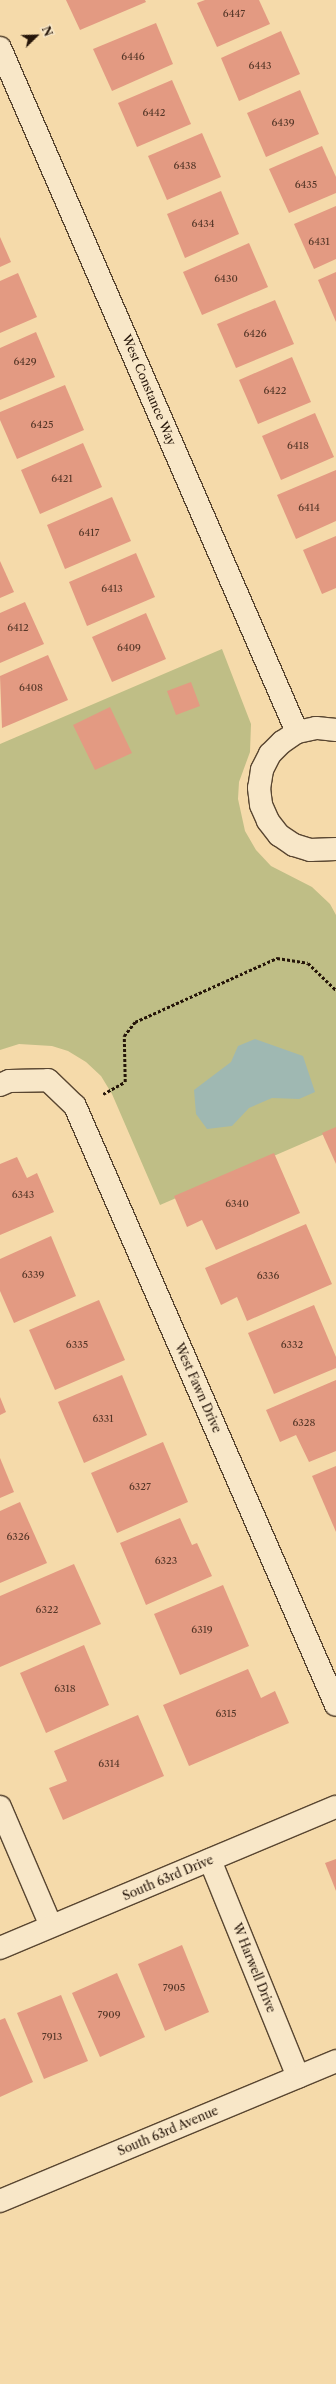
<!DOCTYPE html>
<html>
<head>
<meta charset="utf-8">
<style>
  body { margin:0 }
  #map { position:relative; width:336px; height:2384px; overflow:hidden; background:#f5daaa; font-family:"Libre Caslon Text",serif }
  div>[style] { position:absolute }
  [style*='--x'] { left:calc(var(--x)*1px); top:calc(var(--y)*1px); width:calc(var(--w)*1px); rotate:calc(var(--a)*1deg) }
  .green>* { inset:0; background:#bfbe86 }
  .water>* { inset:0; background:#9fb8b2 }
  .building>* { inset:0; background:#e39a82 }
  .path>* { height:2.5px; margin-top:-1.25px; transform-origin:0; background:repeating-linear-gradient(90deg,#251509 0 3px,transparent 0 5px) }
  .roads { filter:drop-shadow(1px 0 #594631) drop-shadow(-1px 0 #594631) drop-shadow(0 1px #594631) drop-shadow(0 -1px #594631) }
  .minor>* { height:22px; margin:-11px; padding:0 11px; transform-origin:11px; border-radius:11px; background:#f8e7c8 }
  span { translate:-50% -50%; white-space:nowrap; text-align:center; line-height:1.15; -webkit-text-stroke:3px #f8e7c8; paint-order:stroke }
  .number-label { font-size:10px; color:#543627 }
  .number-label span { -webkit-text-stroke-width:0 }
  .street-label { font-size:12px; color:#251509 }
  .north { position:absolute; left:16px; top:16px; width:40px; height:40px; -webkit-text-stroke:3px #f8e7c8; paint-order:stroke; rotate:67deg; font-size:11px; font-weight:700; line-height:16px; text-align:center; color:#251509 }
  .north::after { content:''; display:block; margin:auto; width:14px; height:18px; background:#251509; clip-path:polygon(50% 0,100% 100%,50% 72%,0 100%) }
</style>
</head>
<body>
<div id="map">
  <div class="green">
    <i style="clip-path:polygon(222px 649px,251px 724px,250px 752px,239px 782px,238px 799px,245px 831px,256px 850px,271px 866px,312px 887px,330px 904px,336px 915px,336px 1129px,160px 1205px,112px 1094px,101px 1076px,86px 1062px,68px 1051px,52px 1046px,19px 1044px,0 1050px,0 744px)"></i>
  </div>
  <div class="water">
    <i style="clip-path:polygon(255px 1039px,303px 1056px,315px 1092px,299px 1099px,272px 1098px,249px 1108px,232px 1126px,207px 1129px,196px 1114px,194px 1090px,231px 1062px,238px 1046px)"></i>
  </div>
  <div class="building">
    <i style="clip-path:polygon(66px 0,145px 0,146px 2px,80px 30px)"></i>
    <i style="clip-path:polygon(205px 0,259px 0,270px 24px,217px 47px,197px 3px)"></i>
    <i style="clip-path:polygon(156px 23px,173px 64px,112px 91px,93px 49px)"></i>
    <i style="clip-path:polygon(281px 31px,300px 74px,239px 101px,221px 58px)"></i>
    <i style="clip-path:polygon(172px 80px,191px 124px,137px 147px,118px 103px)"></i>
    <i style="clip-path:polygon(300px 90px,319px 134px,266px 157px,247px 113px)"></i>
    <i style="clip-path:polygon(202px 133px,221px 177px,167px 200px,148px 156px)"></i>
    <i style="clip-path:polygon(322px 146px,336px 177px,336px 193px,289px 213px,269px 169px)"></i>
    <i style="clip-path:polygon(221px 191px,239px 234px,185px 258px,167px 214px)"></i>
    <i style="clip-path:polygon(336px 206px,336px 259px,314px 269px,294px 224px)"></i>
    <i style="clip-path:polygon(0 237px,11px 262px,0 267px)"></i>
    <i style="clip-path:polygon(249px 243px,268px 287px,202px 315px,183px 272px)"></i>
    <i style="clip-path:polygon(336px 272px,336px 322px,318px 280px)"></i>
    <i style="clip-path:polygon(18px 273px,37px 317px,0 333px,0 281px)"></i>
    <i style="clip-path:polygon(275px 300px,294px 344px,236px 368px,217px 324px)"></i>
    <i style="clip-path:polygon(36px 332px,55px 377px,0 400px,0 348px)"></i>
    <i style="clip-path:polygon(292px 357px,311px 402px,258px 424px,239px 380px)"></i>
    <i style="clip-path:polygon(65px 385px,84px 430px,17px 459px,0 420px,0 412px)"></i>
    <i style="clip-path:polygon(315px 413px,334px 457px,281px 480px,262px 436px)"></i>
    <i style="clip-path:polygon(83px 443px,102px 487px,40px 514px,21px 470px)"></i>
    <i style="clip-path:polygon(336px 470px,336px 521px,296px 539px,277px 495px)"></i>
    <i style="clip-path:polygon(112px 497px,131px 541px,65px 569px,47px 525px)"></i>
    <i style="clip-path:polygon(336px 536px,336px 588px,322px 594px,303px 550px)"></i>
    <i style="clip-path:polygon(136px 553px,155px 597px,87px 626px,69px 582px)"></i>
    <i style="clip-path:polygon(0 561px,14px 592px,0 598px)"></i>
    <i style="clip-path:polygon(25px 602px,44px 644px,0 663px,0 613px)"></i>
    <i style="clip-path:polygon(146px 613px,166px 659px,112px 682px,92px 637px)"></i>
    <i style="clip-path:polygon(48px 655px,68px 700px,2px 728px,0 676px)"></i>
    <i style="clip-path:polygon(191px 682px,200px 706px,176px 715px,167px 691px)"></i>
    <i style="clip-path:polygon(110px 707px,132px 753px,95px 770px,73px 725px)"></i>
    <i style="clip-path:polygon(336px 1127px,336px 1164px,322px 1133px)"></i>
    <i style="clip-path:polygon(274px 1153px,300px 1213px,216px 1250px,202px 1220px,187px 1227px,174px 1196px)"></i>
    <i style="clip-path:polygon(17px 1157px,27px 1178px,37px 1173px,54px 1212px,0 1235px,0 1164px)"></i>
    <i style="clip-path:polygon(306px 1224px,332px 1284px,247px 1321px,237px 1297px,221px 1305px,205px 1268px)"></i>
    <i style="clip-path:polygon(51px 1236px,76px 1296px,14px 1323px,0 1291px,0 1259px)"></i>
    <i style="clip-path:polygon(99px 1300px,125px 1360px,55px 1390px,29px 1330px)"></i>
    <i style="clip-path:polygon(314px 1305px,336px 1357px,336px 1368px,274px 1394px,248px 1333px)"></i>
    <i style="clip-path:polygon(122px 1375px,147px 1435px,84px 1463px,58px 1402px)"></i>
    <i style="clip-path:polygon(336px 1380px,336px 1451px,309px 1462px,296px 1435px,280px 1442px,266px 1410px)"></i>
    <i style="clip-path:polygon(0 1397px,6px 1412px,0 1415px)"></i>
    <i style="clip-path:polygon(163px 1442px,188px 1502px,117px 1533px,91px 1473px)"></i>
    <i style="clip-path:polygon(0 1458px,14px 1492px,0 1498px)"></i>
    <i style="clip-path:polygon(336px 1466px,336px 1532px,312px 1476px)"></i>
    <i style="clip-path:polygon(20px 1502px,47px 1563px,0 1583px,0 1511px)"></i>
    <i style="clip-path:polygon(180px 1518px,192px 1545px,197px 1543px,212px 1576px,146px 1605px,120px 1543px)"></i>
    <i style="clip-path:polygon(74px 1564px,101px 1624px,0 1667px,0 1596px)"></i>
    <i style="clip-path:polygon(223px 1585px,249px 1646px,180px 1675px,154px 1614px)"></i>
    <i style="clip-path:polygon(84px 1645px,109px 1705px,46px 1733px,20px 1673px)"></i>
    <i style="clip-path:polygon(248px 1669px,261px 1698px,275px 1691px,289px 1723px,189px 1766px,163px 1705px)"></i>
    <i style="clip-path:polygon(138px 1715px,164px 1776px,63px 1820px,49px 1788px,67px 1781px,54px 1751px)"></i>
    <i style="clip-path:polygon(336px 1859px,336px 1891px,325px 1863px)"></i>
    <i style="clip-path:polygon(182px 1945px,209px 2012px,165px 2031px,138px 1964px)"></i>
    <i style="clip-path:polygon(117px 1973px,145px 2037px,100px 2057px,72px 1993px)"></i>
    <i style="clip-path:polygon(61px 1995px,88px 2061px,44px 2079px,17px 2013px)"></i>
    <i style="clip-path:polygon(5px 2018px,33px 2082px,0 2097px,0 2020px)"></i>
  </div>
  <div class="path">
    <i style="--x:103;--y:1094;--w:25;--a:-29"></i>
    <i style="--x:125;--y:1082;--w:46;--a:-91.2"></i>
    <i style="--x:124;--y:1036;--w:18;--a:-52"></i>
    <i style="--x:135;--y:1022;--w:156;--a:-24.3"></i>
    <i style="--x:277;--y:958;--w:31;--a:9"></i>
    <i style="--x:308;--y:963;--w:39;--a:44"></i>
  </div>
  <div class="roads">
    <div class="minor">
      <i style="--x:0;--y:48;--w:746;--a:66.53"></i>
      <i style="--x:336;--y:730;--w:20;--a:-174"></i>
      <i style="--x:316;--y:728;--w:19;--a:168"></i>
      <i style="--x:297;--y:732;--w:18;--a:146"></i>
      <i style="--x:282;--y:742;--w:17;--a:135"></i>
      <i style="--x:270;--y:754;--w:18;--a:117"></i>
      <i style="--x:262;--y:770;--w:18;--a:99"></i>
      <i style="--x:259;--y:788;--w:17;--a:83"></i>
      <i style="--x:261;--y:805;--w:17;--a:66"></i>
      <i style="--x:268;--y:821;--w:18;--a:52"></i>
      <i style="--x:279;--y:835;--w:18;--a:34"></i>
      <i style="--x:294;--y:845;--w:17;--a:17"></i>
      <i style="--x:310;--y:850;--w:26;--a:-2"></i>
      <i style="--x:0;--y:1085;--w:10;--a:-24"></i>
      <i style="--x:9;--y:1081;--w:39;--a:-1"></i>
      <i style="--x:48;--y:1080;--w:37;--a:44"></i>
      <i style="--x:75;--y:1106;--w:653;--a:66.46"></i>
      <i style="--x:0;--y:1807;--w:129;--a:66.8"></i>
      <i style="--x:210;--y:1860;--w:234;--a:67.9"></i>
      <i style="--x:0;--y:1948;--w:364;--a:-22.8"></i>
      <i style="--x:0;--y:2201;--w:364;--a:-22.6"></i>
    </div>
  </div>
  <div class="number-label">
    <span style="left:234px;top:14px">6447</span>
    <span style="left:133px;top:57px">6446</span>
    <span style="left:260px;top:66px">6443</span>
    <span style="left:154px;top:113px">6442</span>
    <span style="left:283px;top:123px">6439</span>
    <span style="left:185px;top:166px">6438</span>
    <span style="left:306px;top:185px">6435</span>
    <span style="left:203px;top:224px">6434</span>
    <span style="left:319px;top:242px">6431</span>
    <span style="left:226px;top:279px">6430</span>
    <span style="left:255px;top:334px">6426</span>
    <span style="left:25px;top:362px">6429</span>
    <span style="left:275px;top:391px">6422</span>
    <span style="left:42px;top:425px">6425</span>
    <span style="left:298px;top:446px">6418</span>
    <span style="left:62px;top:479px">6421</span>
    <span style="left:309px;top:508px">6414</span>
    <span style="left:89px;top:533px">6417</span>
    <span style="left:112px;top:589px">6413</span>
    <span style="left:18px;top:628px">6412</span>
    <span style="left:129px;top:648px">6409</span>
    <span style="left:31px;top:688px">6408</span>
    <span style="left:23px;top:1195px">6343</span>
    <span style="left:237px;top:1204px">6340</span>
    <span style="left:33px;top:1275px">6339</span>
    <span style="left:268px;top:1276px">6336</span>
    <span style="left:77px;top:1345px">6335</span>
    <span style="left:292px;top:1345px">6332</span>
    <span style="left:103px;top:1419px">6331</span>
    <span style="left:304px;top:1423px">6328</span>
    <span style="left:140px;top:1487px">6327</span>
    <span style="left:18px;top:1537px">6326</span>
    <span style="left:166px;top:1561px">6323</span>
    <span style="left:47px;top:1610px">6322</span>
    <span style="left:202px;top:1630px">6319</span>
    <span style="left:65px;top:1689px">6318</span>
    <span style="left:226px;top:1714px">6315</span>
    <span style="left:109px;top:1764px">6314</span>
    <span style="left:174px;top:1988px">7905</span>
    <span style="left:109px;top:2015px">7909</span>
    <span style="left:52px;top:2037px">7913</span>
  </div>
  <div class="street-label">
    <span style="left:149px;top:390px;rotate:67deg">West Constance Way</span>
    <span style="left:198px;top:1388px;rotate:66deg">West Fawn Drive</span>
    <span style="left:168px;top:1878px;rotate:-23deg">South 63rd Drive</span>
    <span style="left:254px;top:1968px;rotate:68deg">W Harwell Drive</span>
    <span style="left:168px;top:2131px;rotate:-23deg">South 63rd Avenue</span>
  </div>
  <div class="north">N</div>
</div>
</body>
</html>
